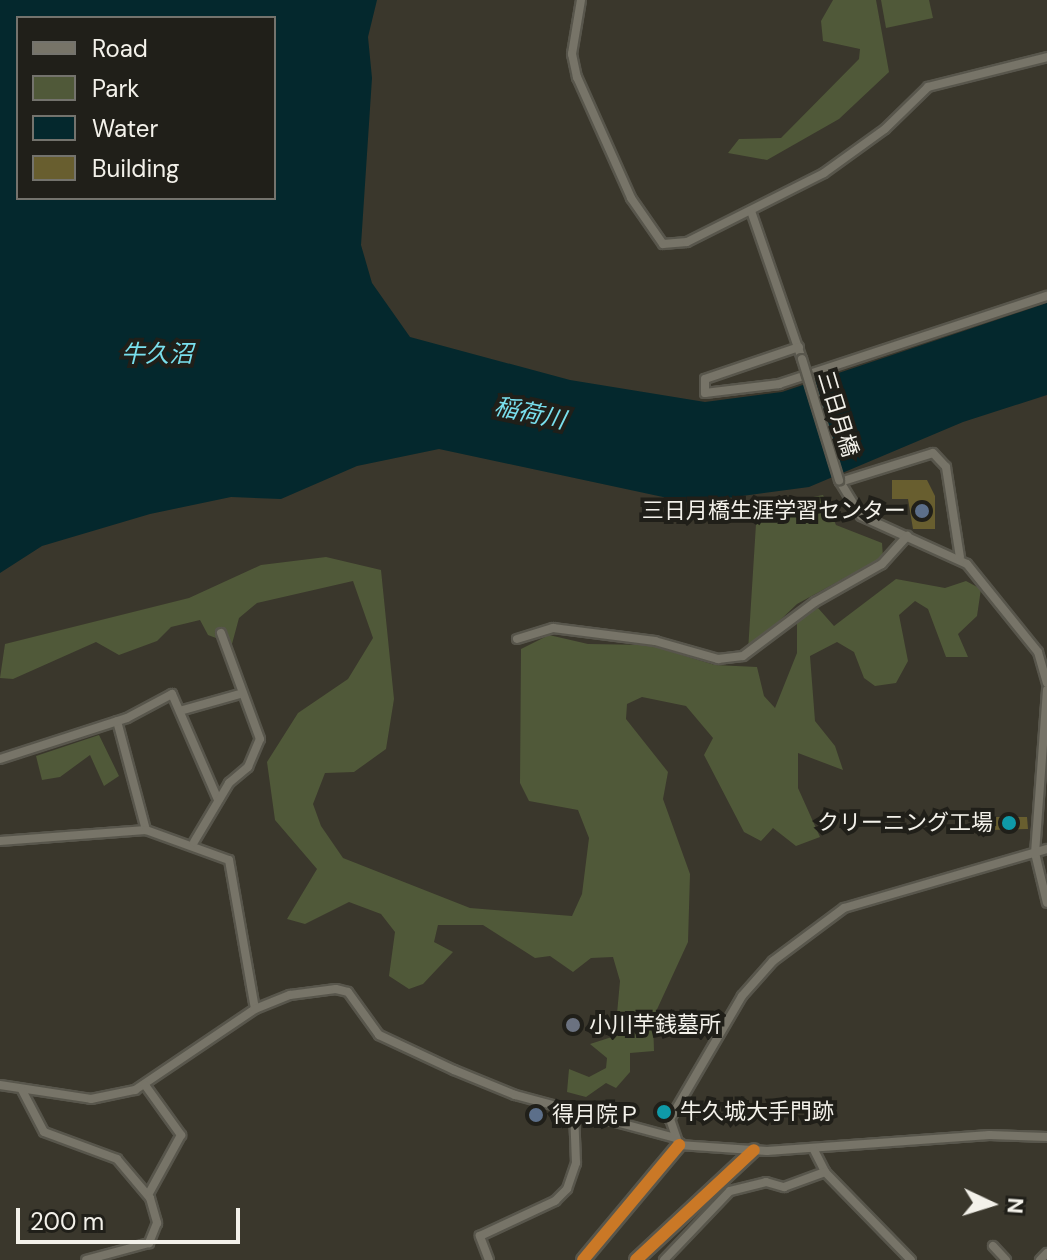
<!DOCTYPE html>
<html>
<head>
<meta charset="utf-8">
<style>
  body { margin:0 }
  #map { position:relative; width:1047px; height:1260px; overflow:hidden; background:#3a372c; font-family:"DM Sans","Noto Sans JP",sans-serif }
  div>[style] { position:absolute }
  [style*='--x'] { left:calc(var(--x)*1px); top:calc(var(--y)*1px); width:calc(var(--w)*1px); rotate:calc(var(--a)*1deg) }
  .green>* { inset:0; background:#505939 }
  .water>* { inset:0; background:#04282d }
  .building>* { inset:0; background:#685e2f }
  .roads { filter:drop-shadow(2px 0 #58564c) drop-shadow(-2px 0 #58564c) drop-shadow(0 2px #58564c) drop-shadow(0 -2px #58564c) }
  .minor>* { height:8px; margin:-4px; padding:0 4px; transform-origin:4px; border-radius:4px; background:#777468 }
  .highway>* { height:12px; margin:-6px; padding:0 6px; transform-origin:6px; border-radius:6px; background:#ca7826 }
  .bridges { filter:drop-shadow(2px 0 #58564c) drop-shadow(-2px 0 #58564c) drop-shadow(0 2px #58564c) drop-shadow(0 -2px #58564c) }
  .minor-bridge>* { height:8px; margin:-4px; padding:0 4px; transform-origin:4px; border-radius:4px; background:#777468 }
  .dots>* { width:22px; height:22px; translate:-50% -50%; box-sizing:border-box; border:4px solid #201f19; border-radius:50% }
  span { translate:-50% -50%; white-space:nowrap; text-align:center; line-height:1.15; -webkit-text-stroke:8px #201f19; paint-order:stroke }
  .street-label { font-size:22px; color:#f3f1ea }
  .poi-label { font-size:22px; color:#f3f1ea }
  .right { translate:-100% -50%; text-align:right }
  .left { translate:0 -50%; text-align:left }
  .water-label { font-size:24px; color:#79dfed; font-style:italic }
  .legend { position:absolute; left:16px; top:16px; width:260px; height:184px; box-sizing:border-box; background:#201f19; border:2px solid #74736d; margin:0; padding:10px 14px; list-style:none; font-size:24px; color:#f3f1ea }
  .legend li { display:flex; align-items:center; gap:16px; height:40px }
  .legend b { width:40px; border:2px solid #74736d }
  .north { position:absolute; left:951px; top:1164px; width:80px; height:80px; -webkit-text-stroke:6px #201f19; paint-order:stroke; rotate:94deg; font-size:22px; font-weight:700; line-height:32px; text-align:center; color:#f3f1ea }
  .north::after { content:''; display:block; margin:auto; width:28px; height:36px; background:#f3f1ea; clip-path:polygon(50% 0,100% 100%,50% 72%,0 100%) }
  .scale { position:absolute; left:16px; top:1208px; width:224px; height:36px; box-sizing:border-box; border:4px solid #f3f1ea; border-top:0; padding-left:10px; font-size:24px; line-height:28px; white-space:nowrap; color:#f3f1ea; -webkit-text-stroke:6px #201f19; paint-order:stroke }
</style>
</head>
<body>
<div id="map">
  <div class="green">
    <i style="clip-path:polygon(833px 0,876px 0,889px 72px,839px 119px,767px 160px,728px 153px,739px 139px,781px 138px,859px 59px,860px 49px,823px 41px,821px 21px)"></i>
    <i style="clip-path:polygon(881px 0,929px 0,933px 18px,886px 28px)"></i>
    <i style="clip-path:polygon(823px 495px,836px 525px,882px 543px,883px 557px,797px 604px,748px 651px,757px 508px)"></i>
    <i style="clip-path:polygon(326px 557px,381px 570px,394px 699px,386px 749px,354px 772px,325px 773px,313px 804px,321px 826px,343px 858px,470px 908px,572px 916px,582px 894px,589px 838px,578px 810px,529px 801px,520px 783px,521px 649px,549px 635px,588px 644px,649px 645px,715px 665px,757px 667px,764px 696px,775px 708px,797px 653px,797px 621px,818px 608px,834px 626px,896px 579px,945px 588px,966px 581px,981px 589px,977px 616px,958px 634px,968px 657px,946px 657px,928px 609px,915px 601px,899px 615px,908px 661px,896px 683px,875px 686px,864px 678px,854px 652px,837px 642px,810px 656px,815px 721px,835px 746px,843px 770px,798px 753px,798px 788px,820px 837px,796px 846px,773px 828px,761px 841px,744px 832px,704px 755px,713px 738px,686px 706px,642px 697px,627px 704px,626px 719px,668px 772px,663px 799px,690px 874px,688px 942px,653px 1018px,654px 1051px,630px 1053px,630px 1072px,616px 1088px,606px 1083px,586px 1097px,567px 1092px,569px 1069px,589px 1077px,606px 1068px,607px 1058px,590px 1044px,615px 1036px,620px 981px,613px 957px,591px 958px,573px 972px,550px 956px,535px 958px,483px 925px,438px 925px,434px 942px,453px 952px,423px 984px,409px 989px,389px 976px,395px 932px,381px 914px,349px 902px,305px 924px,287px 919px,317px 869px,275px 820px,267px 762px,298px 713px,348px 679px,373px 638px,353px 581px,257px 603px,239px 618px,232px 644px,208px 635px,200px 620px,171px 627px,157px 641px,119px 655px,96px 642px,13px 679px,0 678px,5px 644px,189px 598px,261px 565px)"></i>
    <i style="clip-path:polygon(99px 735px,119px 776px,104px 786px,90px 755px,60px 777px,42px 780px,36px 756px)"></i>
  </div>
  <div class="water">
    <i style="clip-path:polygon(evenodd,0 0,377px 0,368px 37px,372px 78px,361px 245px,372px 283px,410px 337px,570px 380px,705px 402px,782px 392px,1047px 303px,1047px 395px,963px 422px,809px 487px,691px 503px,439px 449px,357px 466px,281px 499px,231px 497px,150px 514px,42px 546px,0 573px,0 0,18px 18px,274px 18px,274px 198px,18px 198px,18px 18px)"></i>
  </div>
  <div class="building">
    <i style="clip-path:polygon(892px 480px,927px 480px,935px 496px,935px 529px,913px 529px,908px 499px,892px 499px)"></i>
    <i style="clip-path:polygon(990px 817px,1027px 817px,1028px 829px,990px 830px)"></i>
  </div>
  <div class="roads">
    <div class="minor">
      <i style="--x:581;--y:0;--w:55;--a:99.5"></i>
      <i style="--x:572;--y:54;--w:24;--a:78"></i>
      <i style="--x:577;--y:77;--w:133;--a:65.9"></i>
      <i style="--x:631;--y:198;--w:56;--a:55.2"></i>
      <i style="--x:663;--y:244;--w:24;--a:-5"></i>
      <i style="--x:687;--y:242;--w:153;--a:-26.7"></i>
      <i style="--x:824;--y:173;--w:75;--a:-35.8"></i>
      <i style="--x:885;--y:129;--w:60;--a:-44.3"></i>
      <i style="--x:928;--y:87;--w:123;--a:-14.1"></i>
      <i style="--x:751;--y:211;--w:157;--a:71"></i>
      <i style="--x:799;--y:347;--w:99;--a:161.2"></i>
      <i style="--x:705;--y:379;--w:14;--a:90"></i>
      <i style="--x:705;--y:393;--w:75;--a:-6.9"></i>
      <i style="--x:779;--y:384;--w:282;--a:-18.2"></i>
      <i style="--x:839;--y:480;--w:42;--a:58.6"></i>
      <i style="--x:861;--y:516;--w:116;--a:24.4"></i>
      <i style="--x:967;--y:564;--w:113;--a:51.1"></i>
      <i style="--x:1038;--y:652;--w:32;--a:74"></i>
      <i style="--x:840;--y:482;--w:97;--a:-17.3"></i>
      <i style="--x:933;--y:453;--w:19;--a:47"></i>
      <i style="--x:946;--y:467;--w:91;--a:81.2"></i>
      <i style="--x:517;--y:639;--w:38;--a:-17"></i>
      <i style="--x:553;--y:628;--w:103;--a:7.3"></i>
      <i style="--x:655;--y:641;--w:66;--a:15.9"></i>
      <i style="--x:718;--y:659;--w:25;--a:-7"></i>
      <i style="--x:743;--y:656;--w:90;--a:-36.9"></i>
      <i style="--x:815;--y:602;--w:77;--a:-29.6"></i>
      <i style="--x:882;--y:564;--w:38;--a:-48"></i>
      <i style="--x:1047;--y:690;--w:163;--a:94.2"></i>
      <i style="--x:1035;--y:853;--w:51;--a:76.5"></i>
      <i style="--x:183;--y:710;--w:62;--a:-15.8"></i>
      <i style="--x:117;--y:721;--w:113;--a:75.1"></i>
      <i style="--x:0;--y:759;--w:133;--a:-17.9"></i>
      <i style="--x:127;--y:718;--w:51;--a:-28.1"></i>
      <i style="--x:172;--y:694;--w:116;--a:66.5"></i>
      <i style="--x:0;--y:841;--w:146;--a:-4.3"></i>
      <i style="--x:146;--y:830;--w:88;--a:19.9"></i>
      <i style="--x:229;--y:860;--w:151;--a:80.1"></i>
      <i style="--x:194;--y:842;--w:69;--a:-59.3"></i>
      <i style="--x:229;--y:783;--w:25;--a:-40"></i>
      <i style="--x:248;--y:767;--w:30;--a:-67"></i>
      <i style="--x:260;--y:739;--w:113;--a:-110.2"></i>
      <i style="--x:1047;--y:849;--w:211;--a:163.8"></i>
      <i style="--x:844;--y:908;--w:89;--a:143.3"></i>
      <i style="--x:773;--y:961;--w:47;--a:131.5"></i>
      <i style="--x:742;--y:996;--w:143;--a:120.3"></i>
      <i style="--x:670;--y:1119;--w:28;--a:71"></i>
      <i style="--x:679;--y:1145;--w:88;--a:3.9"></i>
      <i style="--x:767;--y:1151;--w:223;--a:-4.1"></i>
      <i style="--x:989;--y:1135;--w:58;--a:2"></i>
      <i style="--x:0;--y:1085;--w:92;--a:8.7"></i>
      <i style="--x:91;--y:1099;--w:45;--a:-11.6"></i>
      <i style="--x:135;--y:1090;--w:145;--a:-34"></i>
      <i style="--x:255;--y:1009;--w:38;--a:-22"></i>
      <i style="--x:290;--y:995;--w:46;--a:-7.4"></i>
      <i style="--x:336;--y:989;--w:12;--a:14"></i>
      <i style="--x:348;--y:992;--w:53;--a:54.2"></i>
      <i style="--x:379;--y:1035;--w:83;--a:25"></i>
      <i style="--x:454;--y:1070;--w:66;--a:22.3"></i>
      <i style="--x:515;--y:1095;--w:166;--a:15"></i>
      <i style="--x:145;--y:1085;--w:62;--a:54.2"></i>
      <i style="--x:181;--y:1135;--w:68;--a:118.8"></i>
      <i style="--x:22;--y:1090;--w:47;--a:62.4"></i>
      <i style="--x:44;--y:1132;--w:78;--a:20.3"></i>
      <i style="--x:117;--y:1159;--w:51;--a:49.8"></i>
      <i style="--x:150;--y:1198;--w:26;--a:74"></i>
      <i style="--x:157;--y:1223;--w:22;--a:112"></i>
      <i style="--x:149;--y:1243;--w:65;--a:164.9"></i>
      <i style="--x:814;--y:1150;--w:25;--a:63"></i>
      <i style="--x:825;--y:1172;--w:123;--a:45.7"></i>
      <i style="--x:993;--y:1246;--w:19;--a:47"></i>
      <i style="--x:489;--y:1260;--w:26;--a:-111"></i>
      <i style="--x:480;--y:1236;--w:83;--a:-25"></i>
      <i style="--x:555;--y:1201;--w:17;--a:-45"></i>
      <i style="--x:567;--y:1189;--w:28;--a:-71"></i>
      <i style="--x:576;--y:1163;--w:51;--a:-92.2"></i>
      <i style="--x:664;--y:1260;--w:95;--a:-46.3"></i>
      <i style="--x:730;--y:1191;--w:37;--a:-14"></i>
      <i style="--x:766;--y:1182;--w:19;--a:16"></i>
      <i style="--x:784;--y:1187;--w:44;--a:-20.1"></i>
      <i style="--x:1040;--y:1260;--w:10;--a:-45"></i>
    </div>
    <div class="highway">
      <i style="--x:583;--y:1260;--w:150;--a:-50.1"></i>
      <i style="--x:636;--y:1260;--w:161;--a:-43"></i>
    </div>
  </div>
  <div class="bridges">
    <div class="minor-bridge">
      <i style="--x:802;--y:359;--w:127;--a:73"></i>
    </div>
  </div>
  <div class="dots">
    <i style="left:922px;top:511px;background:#5c6f8a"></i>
    <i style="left:1009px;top:823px;background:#0f9aa8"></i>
    <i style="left:573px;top:1025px;background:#6b7280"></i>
    <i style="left:664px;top:1112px;background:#0f9aa8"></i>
    <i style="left:536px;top:1115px;background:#5c6f8a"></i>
  </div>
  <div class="street-label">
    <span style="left:838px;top:414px;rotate:73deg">三日月橋</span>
  </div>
  <div class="poi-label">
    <span class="right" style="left:906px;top:511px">三日月橋生涯学習センター</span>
    <span class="right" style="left:993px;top:823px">クリーニング工場</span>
    <span class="left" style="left:589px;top:1025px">小川芋銭墓所</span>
    <span class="left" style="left:680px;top:1112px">牛久城大手門跡</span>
    <span class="left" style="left:552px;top:1115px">得月院Ｐ</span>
  </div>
  <div class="water-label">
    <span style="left:157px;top:354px">牛久沼</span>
    <span style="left:530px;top:413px;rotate:12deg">稲荷川</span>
  </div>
  <ul class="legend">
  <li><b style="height:10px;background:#777468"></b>Road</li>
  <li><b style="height:22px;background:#505939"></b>Park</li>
  <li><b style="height:22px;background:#04282d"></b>Water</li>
  <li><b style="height:22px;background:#685e2f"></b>Building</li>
  </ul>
  <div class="north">N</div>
  <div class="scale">200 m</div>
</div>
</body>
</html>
